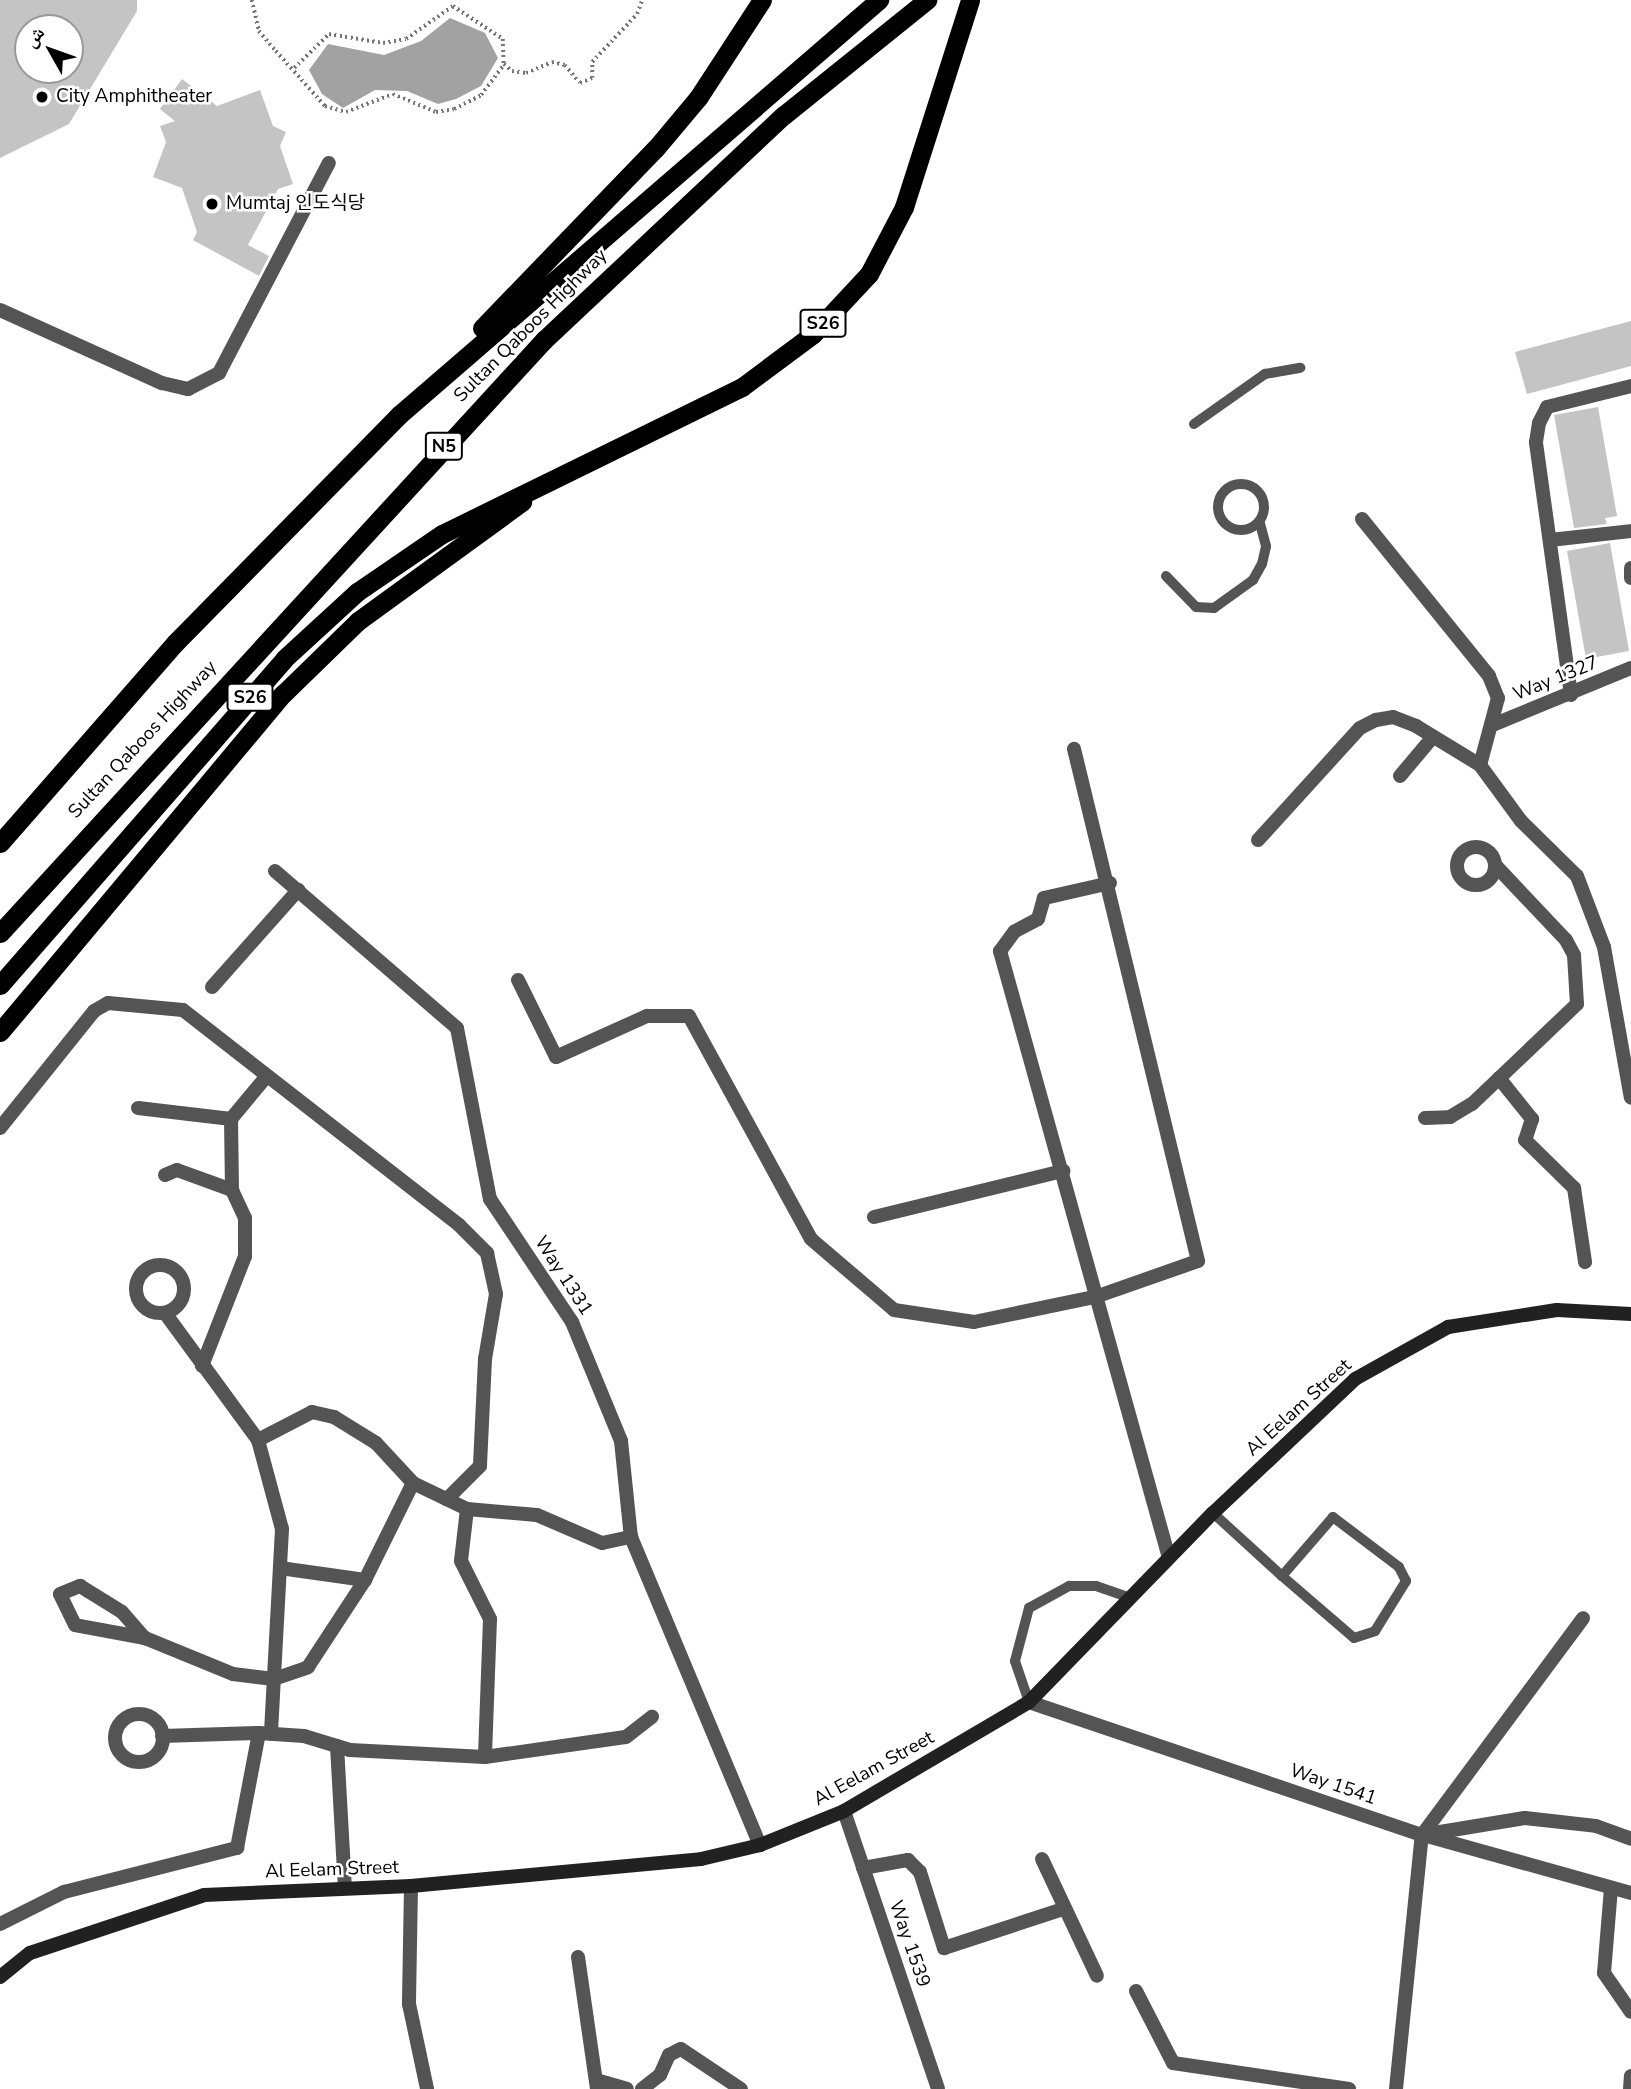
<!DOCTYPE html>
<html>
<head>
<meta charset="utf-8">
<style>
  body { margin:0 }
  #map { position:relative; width:1631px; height:2089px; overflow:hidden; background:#fff; font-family:"Nunito Sans","Noto Naskh Arabic","Noto Sans KR",sans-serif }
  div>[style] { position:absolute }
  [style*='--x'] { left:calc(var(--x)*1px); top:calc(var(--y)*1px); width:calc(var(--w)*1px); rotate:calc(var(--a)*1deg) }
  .water>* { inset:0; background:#a2a2a2 }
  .building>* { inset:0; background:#c4c4c4 }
  .path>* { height:3.5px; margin-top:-1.75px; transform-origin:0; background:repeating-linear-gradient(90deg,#767676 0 2px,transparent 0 5.5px) }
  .service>* { height:10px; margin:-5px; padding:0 5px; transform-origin:5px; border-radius:5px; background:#545454 }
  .service>.ring { margin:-5px; padding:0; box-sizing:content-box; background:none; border:10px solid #545454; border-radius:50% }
  .minor>* { height:14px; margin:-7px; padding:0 7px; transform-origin:7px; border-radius:7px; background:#545454 }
  .minor>.ring { margin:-7px; padding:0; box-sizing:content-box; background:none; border:14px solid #545454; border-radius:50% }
  .secondary>* { height:14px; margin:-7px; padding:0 7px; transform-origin:7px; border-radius:7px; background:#212121 }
  .trunk>* { height:19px; margin:-9.5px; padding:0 9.5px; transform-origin:9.5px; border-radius:9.5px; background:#000 }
  .dots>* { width:19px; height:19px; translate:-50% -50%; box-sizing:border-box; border:4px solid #fff; border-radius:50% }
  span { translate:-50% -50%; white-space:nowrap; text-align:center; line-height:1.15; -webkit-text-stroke:5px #fff; paint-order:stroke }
  .shield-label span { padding:2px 5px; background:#fff; border:2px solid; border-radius:5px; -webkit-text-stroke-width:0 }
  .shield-label { font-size:18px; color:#000; font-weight:700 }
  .poi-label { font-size:19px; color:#000 }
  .left { translate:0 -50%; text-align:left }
  .street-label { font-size:19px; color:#000 }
  .north { position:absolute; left:14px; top:14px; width:70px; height:70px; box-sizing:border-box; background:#fff; border:2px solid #999; border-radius:50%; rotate:310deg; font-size:19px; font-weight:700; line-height:28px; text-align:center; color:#000 }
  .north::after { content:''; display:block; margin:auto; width:24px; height:32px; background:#000; clip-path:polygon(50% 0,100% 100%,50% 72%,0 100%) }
</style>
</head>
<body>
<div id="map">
  <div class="water">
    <i style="clip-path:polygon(450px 18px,485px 33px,498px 58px,481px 86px,456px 99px,438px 104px,407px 91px,375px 90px,343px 108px,322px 94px,309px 70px,328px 44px,384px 55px,421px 41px)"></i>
  </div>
  <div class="building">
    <i style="clip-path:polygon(evenodd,0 0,137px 0,137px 11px,69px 124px,0 158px,0 0,28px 28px,70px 28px,70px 70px,28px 70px,28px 28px)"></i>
    <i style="clip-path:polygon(182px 79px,217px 106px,260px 90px,273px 126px,286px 132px,280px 146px,293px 184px,278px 189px,248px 245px,269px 256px,259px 276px,193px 240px,197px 232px,182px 188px,153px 177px,166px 142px,160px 126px,175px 121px,160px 109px)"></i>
    <i style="clip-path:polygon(1631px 321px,1631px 366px,1527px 394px,1515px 352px)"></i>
    <i style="clip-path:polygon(1598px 407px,1617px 516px,1605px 518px,1607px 524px,1574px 528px,1554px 415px)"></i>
    <i style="clip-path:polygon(1610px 543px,1629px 651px,1586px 659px,1567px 551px)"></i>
  </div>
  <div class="path">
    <i style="--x:252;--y:0;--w:32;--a:77"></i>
    <i style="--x:259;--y:31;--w:26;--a:50"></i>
    <i style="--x:276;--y:51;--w:74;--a:48.3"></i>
    <i style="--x:325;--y:106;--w:22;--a:16"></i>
    <i style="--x:346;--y:112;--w:50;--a:-21"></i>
    <i style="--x:393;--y:94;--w:47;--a:22.7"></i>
    <i style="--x:436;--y:112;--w:18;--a:-9"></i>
    <i style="--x:454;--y:109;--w:30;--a:-27"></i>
    <i style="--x:481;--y:95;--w:39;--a:-53"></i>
    <i style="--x:294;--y:68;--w:49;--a:-44.2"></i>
    <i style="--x:329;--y:34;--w:55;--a:9.5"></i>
    <i style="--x:383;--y:43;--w:23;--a:-10"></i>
    <i style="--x:406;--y:39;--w:57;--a:-35.1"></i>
    <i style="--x:453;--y:6;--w:60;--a:33.4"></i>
    <i style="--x:503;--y:39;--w:25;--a:88"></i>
    <i style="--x:504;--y:64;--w:11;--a:41"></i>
    <i style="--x:512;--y:71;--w:14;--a:8"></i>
    <i style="--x:526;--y:73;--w:28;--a:-23"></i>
    <i style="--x:552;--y:62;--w:13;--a:13"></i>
    <i style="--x:565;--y:65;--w:23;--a:50"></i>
    <i style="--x:580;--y:83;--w:13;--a:-23"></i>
    <i style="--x:592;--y:78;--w:16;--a:-90"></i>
    <i style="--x:592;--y:62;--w:66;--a:-46.8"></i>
    <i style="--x:637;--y:14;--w:15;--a:-70"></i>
  </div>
  <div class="service">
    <i style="--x:1194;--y:424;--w:87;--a:-35.2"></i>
    <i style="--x:1265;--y:374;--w:36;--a:-10"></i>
    <i class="ring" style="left:1218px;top:484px;width:36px;height:36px"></i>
    <i style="--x:1166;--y:576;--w:43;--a:45.9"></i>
    <i style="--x:1196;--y:607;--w:18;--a:3"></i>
    <i style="--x:1214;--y:608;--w:48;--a:-35.7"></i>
    <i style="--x:1253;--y:580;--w:18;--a:-61"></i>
    <i style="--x:1262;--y:564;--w:18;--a:-77"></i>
    <i style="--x:1266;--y:546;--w:24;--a:-105"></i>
    <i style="--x:1213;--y:1513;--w:93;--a:42.4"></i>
    <i style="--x:1282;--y:1576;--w:95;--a:40.7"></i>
    <i style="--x:1354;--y:1638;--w:22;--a:-18"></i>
    <i style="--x:1375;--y:1631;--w:59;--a:-58.2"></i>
    <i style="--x:1406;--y:1581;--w:16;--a:-117"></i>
    <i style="--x:1399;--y:1567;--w:83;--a:-142.9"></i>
    <i style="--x:1333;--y:1517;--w:78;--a:130.8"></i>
    <i style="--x:1029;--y:1702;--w:43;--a:-108.9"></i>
    <i style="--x:1015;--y:1661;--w:55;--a:-75.2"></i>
    <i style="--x:1029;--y:1608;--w:46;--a:-28.8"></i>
    <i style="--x:1069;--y:1586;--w:27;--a:0"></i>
    <i style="--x:1096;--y:1586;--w:36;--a:19"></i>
  </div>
  <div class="minor">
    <i style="--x:0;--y:310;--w:178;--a:24.3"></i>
    <i style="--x:162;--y:383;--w:27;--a:13"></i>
    <i style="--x:188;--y:389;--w:35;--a:-27"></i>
    <i style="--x:219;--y:373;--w:237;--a:-62.4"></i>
    <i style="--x:1362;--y:519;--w:202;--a:51"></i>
    <i style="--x:1489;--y:676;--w:24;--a:68"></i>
    <i style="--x:1498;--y:698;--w:69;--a:105"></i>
    <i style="--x:1480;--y:765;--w:69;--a:53.8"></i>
    <i style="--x:1521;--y:821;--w:78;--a:44.5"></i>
    <i style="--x:1577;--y:876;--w:76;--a:69.2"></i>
    <i style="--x:1604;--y:947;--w:153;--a:79.9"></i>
    <i style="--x:1550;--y:540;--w:81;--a:-6.3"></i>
    <i style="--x:1631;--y:568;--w:10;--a:90"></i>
    <i style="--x:1571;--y:695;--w:255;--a:-97.9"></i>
    <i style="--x:1536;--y:442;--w:19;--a:-81"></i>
    <i style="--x:1539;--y:423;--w:18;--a:-63"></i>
    <i style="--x:1547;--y:407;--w:87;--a:-14"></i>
    <i style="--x:1495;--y:724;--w:147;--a:-22.4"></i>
    <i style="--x:1400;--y:776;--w:50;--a:-49.9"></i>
    <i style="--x:1258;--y:840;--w:151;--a:-47.7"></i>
    <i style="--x:1360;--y:728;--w:18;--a:-27"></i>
    <i style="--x:1376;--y:720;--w:17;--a:-10"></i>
    <i style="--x:1393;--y:717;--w:25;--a:21"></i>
    <i style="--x:1416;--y:726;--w:75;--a:31.4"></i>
    <i class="ring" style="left:1457px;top:847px;width:24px;height:24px"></i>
    <i style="--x:275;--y:871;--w:240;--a:40.8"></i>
    <i style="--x:457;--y:1028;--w:174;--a:79.1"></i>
    <i style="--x:490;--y:1199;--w:148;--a:56.3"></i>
    <i style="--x:572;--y:1322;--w:129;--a:67.6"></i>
    <i style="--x:621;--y:1441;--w:97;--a:84.1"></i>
    <i style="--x:631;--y:1537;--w:334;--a:67.3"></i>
    <i style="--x:1110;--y:883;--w:68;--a:167.2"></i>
    <i style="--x:1044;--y:898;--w:22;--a:106"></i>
    <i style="--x:1038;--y:919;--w:27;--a:152"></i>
    <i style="--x:1014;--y:932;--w:24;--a:126"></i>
    <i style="--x:1000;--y:951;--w:630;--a:74.44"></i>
    <i style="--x:518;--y:980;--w:86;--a:63.7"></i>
    <i style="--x:556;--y:1057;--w:100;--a:-24.3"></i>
    <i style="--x:647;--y:1016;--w:42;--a:0"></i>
    <i style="--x:689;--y:1016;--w:254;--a:61.3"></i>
    <i style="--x:811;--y:1239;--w:109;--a:40.5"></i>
    <i style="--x:894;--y:1310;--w:81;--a:8.5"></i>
    <i style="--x:974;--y:1322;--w:127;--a:-11.8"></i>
    <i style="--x:1098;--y:1296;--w:106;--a:-19.3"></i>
    <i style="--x:1198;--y:1261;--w:527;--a:-103.61"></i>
    <i style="--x:212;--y:987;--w:130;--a:-48.4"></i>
    <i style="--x:1499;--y:1078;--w:53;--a:51.2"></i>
    <i style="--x:1532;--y:1119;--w:22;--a:108"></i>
    <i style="--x:1525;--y:1140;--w:69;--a:44.4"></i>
    <i style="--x:1574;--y:1188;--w:75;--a:81.5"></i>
    <i style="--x:138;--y:1108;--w:94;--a:6.7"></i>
    <i style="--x:1425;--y:1118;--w:25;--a:-2"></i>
    <i style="--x:1450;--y:1117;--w:26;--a:-31"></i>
    <i style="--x:1472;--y:1104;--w:145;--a:-43.6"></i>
    <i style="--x:1577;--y:1004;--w:49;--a:-93.5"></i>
    <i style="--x:1574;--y:955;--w:17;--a:-118"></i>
    <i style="--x:1566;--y:940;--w:103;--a:-133.4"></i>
    <i style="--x:0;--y:1128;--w:150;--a:-51.2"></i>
    <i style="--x:94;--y:1011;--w:16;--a:-30"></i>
    <i style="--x:108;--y:1003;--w:75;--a:5.3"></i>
    <i style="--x:183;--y:1010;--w:350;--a:37.9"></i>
    <i style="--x:459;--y:1225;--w:40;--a:45"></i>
    <i style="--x:487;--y:1253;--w:42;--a:77.6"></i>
    <i style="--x:496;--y:1294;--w:66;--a:99.6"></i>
    <i style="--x:485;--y:1359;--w:107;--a:92.7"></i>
    <i style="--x:480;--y:1466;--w:47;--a:135"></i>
    <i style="--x:165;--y:1175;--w:13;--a:-23"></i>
    <i style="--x:177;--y:1170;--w:59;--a:20"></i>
    <i style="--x:874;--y:1217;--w:195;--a:-13.7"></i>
    <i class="ring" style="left:136px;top:1265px;width:34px;height:34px"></i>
    <i style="--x:165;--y:1313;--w:157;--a:53.8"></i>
    <i style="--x:258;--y:1440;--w:92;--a:74.9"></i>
    <i style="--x:282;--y:1529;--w:205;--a:93.1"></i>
    <i style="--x:202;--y:1366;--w:118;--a:-68.6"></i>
    <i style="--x:245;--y:1256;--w:38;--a:-90"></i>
    <i style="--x:245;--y:1218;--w:31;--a:-115"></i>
    <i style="--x:232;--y:1190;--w:71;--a:-90.8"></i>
    <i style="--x:231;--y:1119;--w:55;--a:-50.2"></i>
    <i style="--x:258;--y:1440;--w:61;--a:-27.4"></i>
    <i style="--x:312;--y:1412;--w:23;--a:13"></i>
    <i style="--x:334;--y:1417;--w:49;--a:31.8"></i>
    <i style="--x:376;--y:1443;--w:54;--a:47.2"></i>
    <i style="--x:413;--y:1483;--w:60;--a:25.7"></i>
    <i style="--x:467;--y:1509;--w:70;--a:4.9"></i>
    <i style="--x:537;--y:1515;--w:71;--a:23.3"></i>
    <i style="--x:602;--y:1543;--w:30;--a:-12"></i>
    <i style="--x:467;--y:1509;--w:52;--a:96.6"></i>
    <i style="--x:461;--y:1561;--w:65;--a:63.4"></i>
    <i style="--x:490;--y:1619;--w:138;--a:92.1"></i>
    <i style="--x:280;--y:1568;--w:86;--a:8"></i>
    <i style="--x:145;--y:1638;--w:71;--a:-169.5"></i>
    <i style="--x:75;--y:1625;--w:34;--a:-116"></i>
    <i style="--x:60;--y:1594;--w:22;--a:-22"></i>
    <i style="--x:80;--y:1586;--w:49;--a:31.8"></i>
    <i style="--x:122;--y:1612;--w:35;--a:49"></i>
    <i style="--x:145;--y:1638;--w:95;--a:22.2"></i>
    <i style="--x:233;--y:1674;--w:41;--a:7"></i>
    <i style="--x:274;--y:1679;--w:36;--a:-19"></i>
    <i style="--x:308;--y:1667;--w:104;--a:-56.8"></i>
    <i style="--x:365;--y:1580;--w:108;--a:-63.7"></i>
    <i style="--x:1029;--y:1702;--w:415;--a:18.7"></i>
    <i style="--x:1422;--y:1835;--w:104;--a:-9.4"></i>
    <i style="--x:1525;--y:1818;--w:71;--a:6.4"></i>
    <i style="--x:1596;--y:1826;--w:37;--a:20"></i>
    <i class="ring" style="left:115px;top:1714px;width:34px;height:34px"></i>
    <i style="--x:162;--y:1736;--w:97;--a:-1.8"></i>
    <i style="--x:259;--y:1733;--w:45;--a:3.8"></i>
    <i style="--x:304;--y:1736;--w:48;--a:16.9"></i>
    <i style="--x:350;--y:1750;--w:135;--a:3"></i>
    <i style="--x:485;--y:1757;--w:142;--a:-8.1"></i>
    <i style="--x:626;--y:1737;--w:33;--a:-38"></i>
    <i style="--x:337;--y:1746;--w:141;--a:86.8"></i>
    <i style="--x:844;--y:1811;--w:293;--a:71.3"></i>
    <i style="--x:1427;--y:1836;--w:212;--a:15.6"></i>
    <i style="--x:1042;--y:1859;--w:129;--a:64.8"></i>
    <i style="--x:863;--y:1868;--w:46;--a:-10.1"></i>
    <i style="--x:908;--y:1860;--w:17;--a:45"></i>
    <i style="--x:920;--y:1872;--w:80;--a:72.5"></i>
    <i style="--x:944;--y:1948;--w:125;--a:-18.1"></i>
    <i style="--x:411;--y:1886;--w:118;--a:91"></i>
    <i style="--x:409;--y:2004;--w:87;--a:78"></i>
    <i style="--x:1611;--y:1888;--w:85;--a:94.7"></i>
    <i style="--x:1604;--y:1973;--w:47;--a:55.3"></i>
    <i style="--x:0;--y:1924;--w:72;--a:-26.6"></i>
    <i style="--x:64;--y:1892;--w:179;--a:-14.3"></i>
    <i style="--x:237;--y:1848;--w:117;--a:-79.2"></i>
    <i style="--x:578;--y:1957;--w:133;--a:81.8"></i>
    <i style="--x:1136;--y:1991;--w:81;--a:62.8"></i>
    <i style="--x:1173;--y:2063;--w:178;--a:8.4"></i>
    <i style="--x:596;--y:2080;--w:32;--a:16"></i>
    <i style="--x:642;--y:2089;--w:23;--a:-38"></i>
    <i style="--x:660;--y:2075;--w:22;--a:-66"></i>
    <i style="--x:669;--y:2055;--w:13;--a:-27"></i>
    <i style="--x:681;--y:2049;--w:72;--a:33.7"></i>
    <i style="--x:1396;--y:2089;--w:255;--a:-84.2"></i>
    <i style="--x:1422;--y:1835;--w:270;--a:-53.4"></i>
    <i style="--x:1630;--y:2089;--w:13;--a:-86"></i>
  </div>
  <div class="secondary">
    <i style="--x:0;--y:1977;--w:38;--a:-39"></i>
    <i style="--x:30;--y:1953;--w:183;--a:-18.4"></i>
    <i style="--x:204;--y:1895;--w:207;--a:-2.5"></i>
    <i style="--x:411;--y:1886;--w:291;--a:-5.3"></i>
    <i style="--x:701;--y:1859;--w:61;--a:-13.3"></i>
    <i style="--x:760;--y:1845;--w:91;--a:-22"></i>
    <i style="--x:844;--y:1811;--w:215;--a:-30.5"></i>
    <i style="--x:1029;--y:1702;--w:264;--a:-45.8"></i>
    <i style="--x:1213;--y:1513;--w:195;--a:-43.3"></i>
    <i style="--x:1355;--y:1379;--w:107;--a:-29.2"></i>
    <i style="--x:1448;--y:1327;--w:110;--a:-8.9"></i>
    <i style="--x:1557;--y:1310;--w:74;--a:3.1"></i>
  </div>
  <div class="trunk">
    <i style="--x:482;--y:328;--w:250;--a:-46"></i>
    <i style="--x:656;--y:148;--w:65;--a:-50"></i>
    <i style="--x:698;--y:98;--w:117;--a:-56.9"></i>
    <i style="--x:0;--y:843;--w:266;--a:-48.8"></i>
    <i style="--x:175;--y:643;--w:320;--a:-45.5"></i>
    <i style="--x:399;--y:415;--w:635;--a:-40.85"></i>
    <i style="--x:0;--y:933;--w:805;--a:-47.47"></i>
    <i style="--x:544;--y:340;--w:329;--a:-43.2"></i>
    <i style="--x:784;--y:115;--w:184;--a:-38.8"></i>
    <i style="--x:0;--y:985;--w:432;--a:-48.9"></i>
    <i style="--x:284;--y:659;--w:99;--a:-42.5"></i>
    <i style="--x:357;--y:592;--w:103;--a:-34.3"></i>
    <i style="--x:442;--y:534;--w:334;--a:-26.1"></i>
    <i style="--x:742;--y:387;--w:89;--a:-36.7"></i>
    <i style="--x:813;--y:334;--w:82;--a:-47"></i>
    <i style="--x:869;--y:274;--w:76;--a:-62.4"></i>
    <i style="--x:904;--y:207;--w:217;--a:-72.3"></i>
    <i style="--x:0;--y:1032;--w:441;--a:-50.1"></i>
    <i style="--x:283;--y:694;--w:105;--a:-44.2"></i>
    <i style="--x:358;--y:621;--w:203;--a:-36"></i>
  </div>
  <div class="dots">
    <i style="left:42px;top:97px;background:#000"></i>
    <i style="left:212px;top:204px;background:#000"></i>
  </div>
  <div class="shield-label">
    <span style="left:823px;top:323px">S26</span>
    <span style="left:444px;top:446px">N5</span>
    <span style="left:250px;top:697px">S26</span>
  </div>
  <div class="poi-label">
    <span class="left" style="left:56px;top:97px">City Amphitheater</span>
    <span class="left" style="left:226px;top:204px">Mumtaj 인도식당</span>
  </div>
  <div class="street-label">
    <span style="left:531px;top:326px;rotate:-45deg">Sultan Qaboos Highway</span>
    <span style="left:1556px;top:679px;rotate:-22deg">Way 1327</span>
    <span style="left:143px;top:740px;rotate:-47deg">Sultan Qaboos Highway</span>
    <span style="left:563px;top:1276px;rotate:57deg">Way 1331</span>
    <span style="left:1299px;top:1408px;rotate:-42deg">Al Eelam Street</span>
    <span style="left:874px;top:1769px;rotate:-29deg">Al Eelam Street</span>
    <span style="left:1333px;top:1785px;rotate:19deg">Way 1541</span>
    <span style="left:332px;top:1870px;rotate:-2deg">Al Eelam Street</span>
    <span style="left:909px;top:1944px;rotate:71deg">Way 1539</span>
  </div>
  <div class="north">ش</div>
</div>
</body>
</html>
